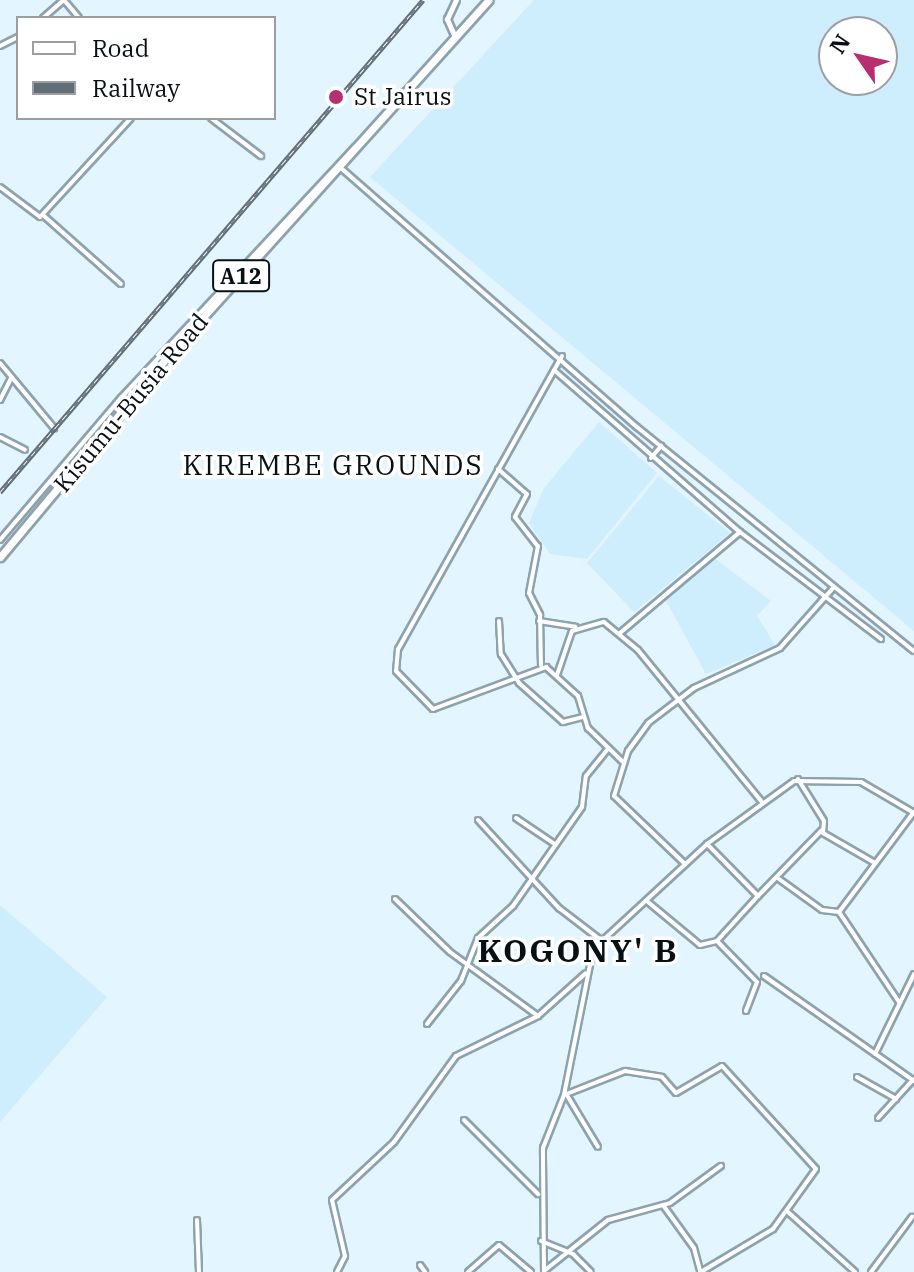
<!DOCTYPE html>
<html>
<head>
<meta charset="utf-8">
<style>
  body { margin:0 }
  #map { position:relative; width:914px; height:1272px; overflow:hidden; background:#e3f5ff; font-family:"IBM Plex Serif",serif }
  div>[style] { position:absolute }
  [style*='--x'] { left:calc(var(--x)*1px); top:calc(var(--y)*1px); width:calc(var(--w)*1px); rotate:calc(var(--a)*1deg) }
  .built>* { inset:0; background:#ceedfd }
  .roads { filter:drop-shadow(2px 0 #8da2ad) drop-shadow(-2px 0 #8da2ad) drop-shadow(0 2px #8da2ad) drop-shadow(0 -2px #8da2ad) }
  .minor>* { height:4px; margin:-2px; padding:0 2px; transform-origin:2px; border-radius:2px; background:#fff }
  .tertiary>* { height:5px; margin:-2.5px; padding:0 2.5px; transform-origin:2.5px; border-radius:2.5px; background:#fff }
  .trunk>* { height:7px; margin:-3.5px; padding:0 3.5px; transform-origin:3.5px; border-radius:3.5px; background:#fff }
  .rail>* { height:5px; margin-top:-2.5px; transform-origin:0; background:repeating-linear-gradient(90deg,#fff 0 6px,#626e75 0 12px); box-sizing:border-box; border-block:2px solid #626e75 }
  .dots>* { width:22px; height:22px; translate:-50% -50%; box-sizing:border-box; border:4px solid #fff; border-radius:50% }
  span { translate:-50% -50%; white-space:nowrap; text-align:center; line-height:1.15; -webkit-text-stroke:7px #fff; paint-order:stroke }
  .shield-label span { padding:2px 6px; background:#fff; border:2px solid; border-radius:6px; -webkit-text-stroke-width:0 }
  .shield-label { font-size:22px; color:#081014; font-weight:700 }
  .poi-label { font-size:24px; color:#081014 }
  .left { translate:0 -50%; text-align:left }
  .street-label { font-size:24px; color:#081014 }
  .quarter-label { font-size:28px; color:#081014; letter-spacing:2px }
  .district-label { font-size:32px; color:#081014; font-weight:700; letter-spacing:2px }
  .legend { position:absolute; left:16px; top:16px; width:260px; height:104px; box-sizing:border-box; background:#fff; border:2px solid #9c9fa1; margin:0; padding:10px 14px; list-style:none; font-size:24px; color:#081014 }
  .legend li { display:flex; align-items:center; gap:16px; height:40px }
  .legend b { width:40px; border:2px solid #9c9fa1 }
  .north { position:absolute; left:818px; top:16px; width:80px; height:80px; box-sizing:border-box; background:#fff; border:2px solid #9c9fa1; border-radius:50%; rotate:304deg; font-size:22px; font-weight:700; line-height:32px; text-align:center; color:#081014 }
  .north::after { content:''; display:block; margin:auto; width:28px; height:36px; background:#b72f70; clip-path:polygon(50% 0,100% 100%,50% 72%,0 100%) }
</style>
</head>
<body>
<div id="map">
  <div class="built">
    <i style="clip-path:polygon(evenodd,534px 0,914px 0,914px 631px,370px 177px,534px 0,882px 32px,882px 80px,834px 80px,834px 32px,882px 32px)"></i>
    <i style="clip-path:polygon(599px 422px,657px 473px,587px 559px,550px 554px,529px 523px,544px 488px)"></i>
    <i style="clip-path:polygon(659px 476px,730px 533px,634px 612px,587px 563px)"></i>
    <i style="clip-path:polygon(714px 558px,771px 601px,757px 616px,775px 645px,706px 674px,665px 599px)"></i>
    <i style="clip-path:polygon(0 905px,107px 997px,0 1122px)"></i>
  </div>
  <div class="roads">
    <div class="minor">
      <i style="--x:64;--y:0;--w:23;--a:50"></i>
      <i style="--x:43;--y:18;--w:28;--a:-41"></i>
      <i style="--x:0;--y:46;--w:20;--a:-27"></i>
      <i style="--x:211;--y:118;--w:63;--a:37.2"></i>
      <i style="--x:341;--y:168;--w:393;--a:41.2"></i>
      <i style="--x:637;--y:427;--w:356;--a:39"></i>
      <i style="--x:0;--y:187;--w:50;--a:36.9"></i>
      <i style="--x:40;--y:217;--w:134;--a:-47.4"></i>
      <i style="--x:43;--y:215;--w:104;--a:41.5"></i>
      <i style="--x:562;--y:356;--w:336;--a:119.2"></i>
      <i style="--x:398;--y:649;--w:22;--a:95"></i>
      <i style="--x:396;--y:671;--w:53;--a:45.8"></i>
      <i style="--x:433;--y:709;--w:121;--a:-20.4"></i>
      <i style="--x:546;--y:667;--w:43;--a:42.2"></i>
      <i style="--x:578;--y:696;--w:34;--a:73"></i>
      <i style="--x:588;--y:728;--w:50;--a:44.2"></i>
      <i style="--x:0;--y:363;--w:85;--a:50.3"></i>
      <i style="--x:554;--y:370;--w:247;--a:41.1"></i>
      <i style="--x:740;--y:532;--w:177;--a:37.2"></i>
      <i style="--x:0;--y:400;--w:25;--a:-63"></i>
      <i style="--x:0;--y:437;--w:28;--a:27"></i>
      <i style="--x:651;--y:458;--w:16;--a:-50"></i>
      <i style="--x:498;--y:469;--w:38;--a:41"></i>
      <i style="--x:527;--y:494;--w:26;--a:118"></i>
      <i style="--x:515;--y:517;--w:37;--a:52"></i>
      <i style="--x:538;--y:546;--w:48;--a:100.8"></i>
      <i style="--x:529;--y:593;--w:25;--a:63"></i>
      <i style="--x:540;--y:615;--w:50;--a:88.9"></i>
      <i style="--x:0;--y:540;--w:187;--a:-49.6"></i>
      <i style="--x:121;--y:398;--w:343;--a:-47"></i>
      <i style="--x:499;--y:621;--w:33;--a:87"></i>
      <i style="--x:501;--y:654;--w:34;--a:58"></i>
      <i style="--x:519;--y:683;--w:59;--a:41.6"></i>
      <i style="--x:563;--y:722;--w:21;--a:-14"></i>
      <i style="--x:539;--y:621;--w:37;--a:9"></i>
      <i style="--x:620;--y:633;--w:157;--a:-40.1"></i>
      <i style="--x:557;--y:675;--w:46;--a:-71.2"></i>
      <i style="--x:572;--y:631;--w:33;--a:-16"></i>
      <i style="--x:604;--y:622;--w:44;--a:39.5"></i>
      <i style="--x:638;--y:650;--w:196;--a:50.8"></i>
      <i style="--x:798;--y:779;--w:49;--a:58.2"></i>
      <i style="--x:824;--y:821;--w:12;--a:95"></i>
      <i style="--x:823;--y:833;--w:60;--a:30"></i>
      <i style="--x:516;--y:818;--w:45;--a:34"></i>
      <i style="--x:478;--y:820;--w:120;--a:47.4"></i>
      <i style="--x:559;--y:908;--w:54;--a:37.5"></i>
      <i style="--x:685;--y:864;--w:98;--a:-136.2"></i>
      <i style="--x:614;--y:796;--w:47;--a:-72.7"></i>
      <i style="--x:628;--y:751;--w:34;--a:-54"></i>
      <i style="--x:648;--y:723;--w:58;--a:-37.3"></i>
      <i style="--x:694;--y:688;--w:95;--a:-24.9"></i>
      <i style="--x:780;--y:648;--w:81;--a:-48.5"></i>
      <i style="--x:779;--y:879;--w:53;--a:35.8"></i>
      <i style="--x:822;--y:910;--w:17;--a:7"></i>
      <i style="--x:758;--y:896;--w:91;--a:-45.9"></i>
      <i style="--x:395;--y:899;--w:76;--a:43.9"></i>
      <i style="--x:450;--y:952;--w:109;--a:36"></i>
      <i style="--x:648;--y:902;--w:67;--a:39.6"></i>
      <i style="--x:700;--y:945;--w:17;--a:-13"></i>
      <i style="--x:717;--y:941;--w:61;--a:-47.7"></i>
      <i style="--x:758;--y:896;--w:73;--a:-134.4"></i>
      <i style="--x:717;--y:941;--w:57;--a:45.7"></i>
      <i style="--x:757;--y:982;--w:31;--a:111"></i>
      <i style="--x:764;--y:976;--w:183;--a:35"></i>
      <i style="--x:899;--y:1002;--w:108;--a:-123.7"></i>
      <i style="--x:839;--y:912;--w:124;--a:-53.2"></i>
      <i style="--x:427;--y:1024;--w:55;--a:-51.7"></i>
      <i style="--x:461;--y:981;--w:46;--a:-68.4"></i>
      <i style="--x:478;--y:938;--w:47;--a:-42.4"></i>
      <i style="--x:513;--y:906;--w:121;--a:-55.1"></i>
      <i style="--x:582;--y:807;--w:31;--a:-83"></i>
      <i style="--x:586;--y:776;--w:36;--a:-51"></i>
      <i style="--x:875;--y:1054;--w:89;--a:-64"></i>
      <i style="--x:857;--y:1077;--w:45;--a:29.4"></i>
      <i style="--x:564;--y:1095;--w:66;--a:-21.5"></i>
      <i style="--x:625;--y:1071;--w:37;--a:9"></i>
      <i style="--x:662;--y:1077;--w:21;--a:49"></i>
      <i style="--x:676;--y:1093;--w:53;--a:-30.4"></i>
      <i style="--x:722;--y:1066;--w:139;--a:47.6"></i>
      <i style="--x:816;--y:1169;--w:74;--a:125.6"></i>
      <i style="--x:773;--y:1229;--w:84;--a:149.2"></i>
      <i style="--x:568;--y:1097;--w:58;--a:59"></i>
      <i style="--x:878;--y:1118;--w:52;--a:-47.4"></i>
      <i style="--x:464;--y:1120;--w:105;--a:45"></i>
      <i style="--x:663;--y:1205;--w:53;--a:54.2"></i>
      <i style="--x:694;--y:1248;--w:24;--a:75"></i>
      <i style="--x:788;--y:1212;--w:90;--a:41.8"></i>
      <i style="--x:197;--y:1220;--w:52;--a:87.8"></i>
      <i style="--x:541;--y:1241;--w:35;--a:22"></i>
      <i style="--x:573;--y:1254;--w:25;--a:45"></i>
      <i style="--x:420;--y:1265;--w:9;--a:54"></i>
      <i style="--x:544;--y:1271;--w:82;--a:-38.6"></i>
      <i style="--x:608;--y:1220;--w:64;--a:-15.3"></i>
      <i style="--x:670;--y:1203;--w:63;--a:-36"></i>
      <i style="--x:337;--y:1272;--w:18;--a:-63"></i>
      <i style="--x:345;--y:1256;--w:57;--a:-103.1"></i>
      <i style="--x:332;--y:1200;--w:85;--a:-43.1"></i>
      <i style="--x:394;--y:1142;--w:106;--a:-54.2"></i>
      <i style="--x:456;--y:1056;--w:91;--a:-26"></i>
      <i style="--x:538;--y:1016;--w:64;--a:-41.9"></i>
      <i style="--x:468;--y:1272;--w:41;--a:-41.1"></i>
      <i style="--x:499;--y:1245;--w:42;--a:40.2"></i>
      <i style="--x:544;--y:1272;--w:124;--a:-90.5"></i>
      <i style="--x:543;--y:1148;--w:57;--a:-68.4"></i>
      <i style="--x:564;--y:1095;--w:138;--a:-78.7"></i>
      <i style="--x:591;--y:960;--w:22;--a:-60"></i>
      <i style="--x:602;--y:941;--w:143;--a:-42.7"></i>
      <i style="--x:707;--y:844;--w:107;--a:-35.9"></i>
      <i style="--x:794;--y:781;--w:67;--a:0.9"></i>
      <i style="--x:861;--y:782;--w:61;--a:30.3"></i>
      <i style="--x:871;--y:1272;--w:69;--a:-53.3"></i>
    </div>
    <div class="tertiary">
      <i style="--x:455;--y:37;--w:20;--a:-114"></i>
      <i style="--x:447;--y:19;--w:21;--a:-65"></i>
    </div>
    <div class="trunk">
      <i style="--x:0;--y:557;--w:262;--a:-50.1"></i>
      <i style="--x:168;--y:356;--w:479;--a:-48"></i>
    </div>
  </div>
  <div class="rail">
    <i style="--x:0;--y:492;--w:649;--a:-49.31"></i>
  </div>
  <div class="dots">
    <i style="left:336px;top:97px;background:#b72f70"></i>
  </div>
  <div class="shield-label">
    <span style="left:241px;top:276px">A12</span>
  </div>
  <div class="poi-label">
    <span class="left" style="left:354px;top:97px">St Jairus</span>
  </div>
  <div class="street-label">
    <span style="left:131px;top:403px;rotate:-50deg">Kisumu-Busia Road</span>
  </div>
  <div class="quarter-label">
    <span style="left:333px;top:465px">KIREMBE GROUNDS</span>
  </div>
  <div class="district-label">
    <span style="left:578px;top:950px">KOGONY' B</span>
  </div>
  <ul class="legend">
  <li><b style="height:10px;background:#fff"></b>Road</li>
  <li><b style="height:10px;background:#626e75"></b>Railway</li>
  </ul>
  <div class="north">N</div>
</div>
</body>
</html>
